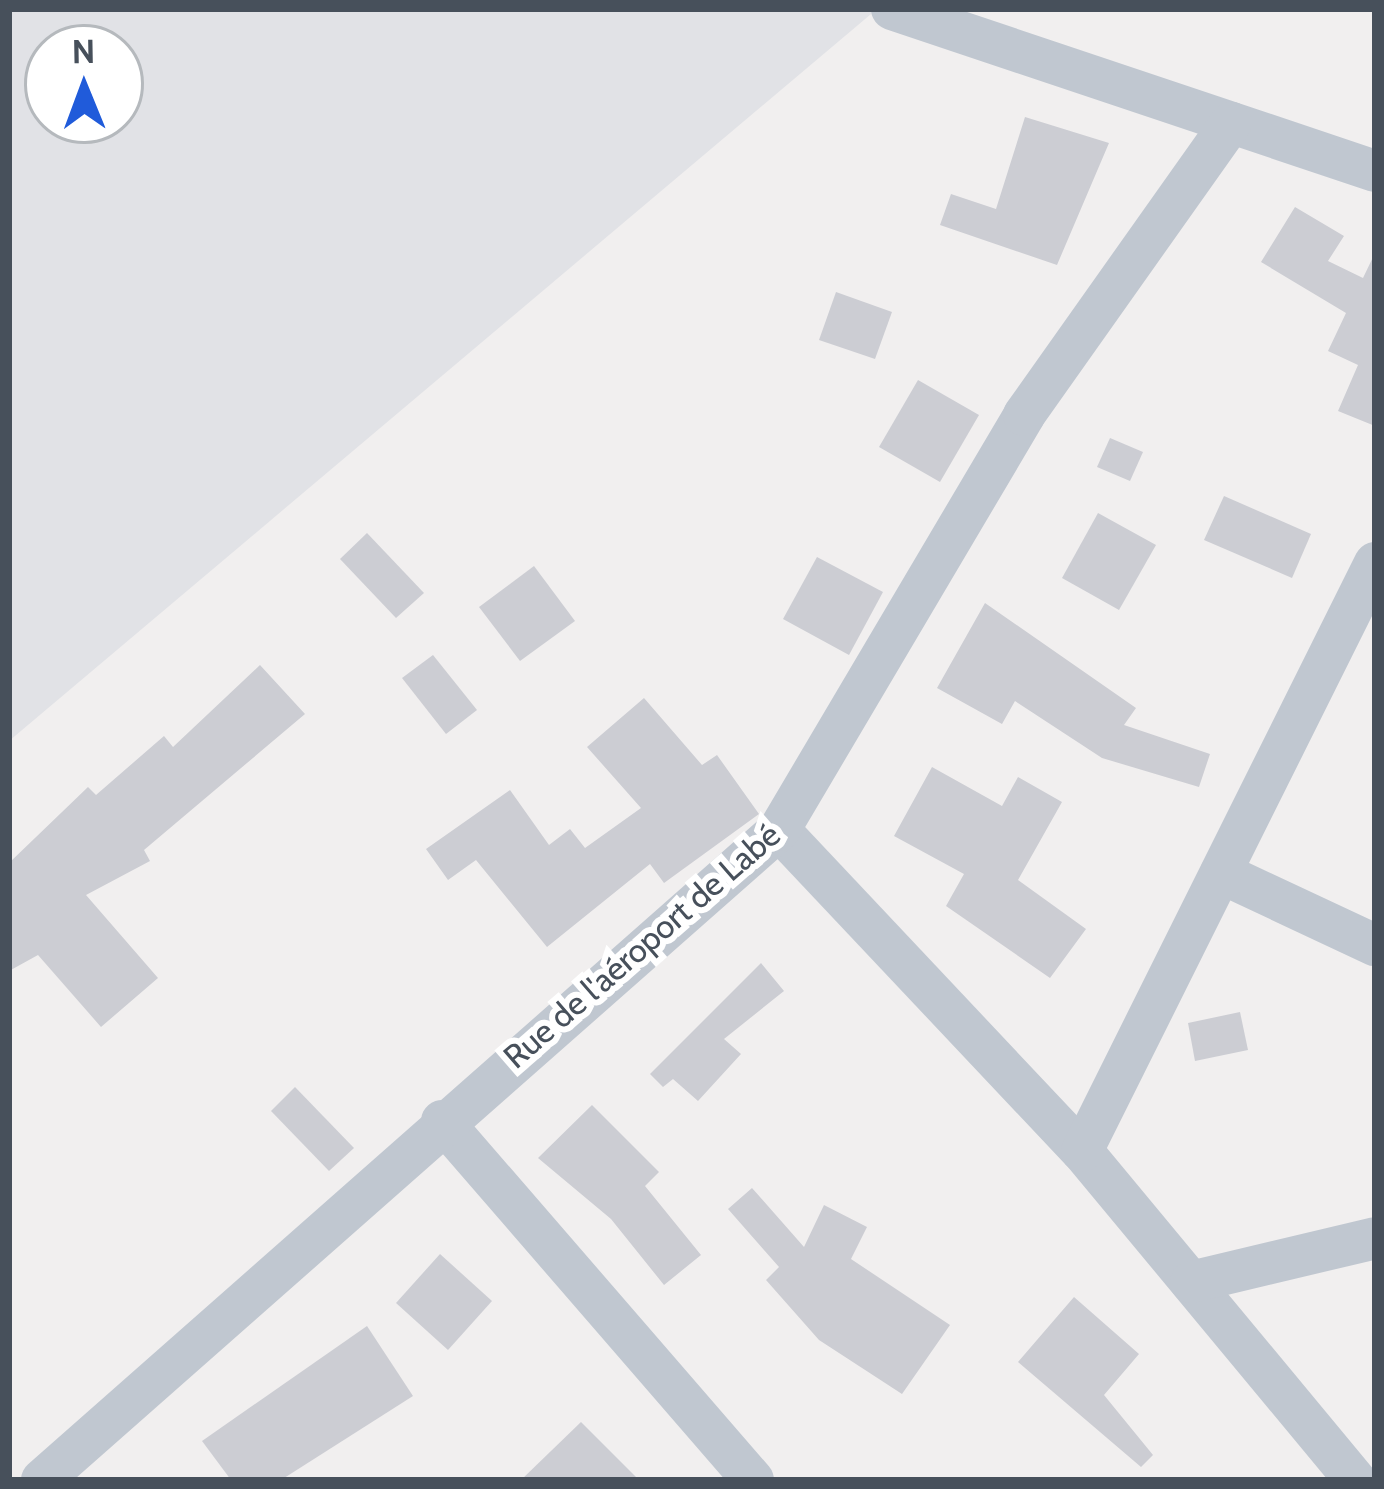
<!DOCTYPE html>
<html>
<head>
<meta charset="utf-8">
<style>
  body { margin:0 }
  #map { position:relative; width:1384px; height:1489px; overflow:hidden; background:#f1efef; font-family:Cabin,sans-serif }
  div>[style] { position:absolute }
  [style*='--x'] { left:calc(var(--x)*1px); top:calc(var(--y)*1px); width:calc(var(--w)*1px); rotate:calc(var(--a)*1deg) }
  .airport>* { inset:0; background:#e1e2e6 }
  .building>* { inset:0; background:#cccdd3 }
  .street>* { height:42px; margin:-21px; padding:0 21px; transform-origin:21px; border-radius:21px; background:#c0c7d0 }
  span { translate:-50% -50%; white-space:nowrap; text-align:center; line-height:1.15; -webkit-text-stroke:12px #fff; paint-order:stroke }
  .street-label { font-size:33px; color:#47505b }
  .frame { position:absolute; inset:0; border:12px solid #47505b; pointer-events:none }
  .north { position:absolute; left:24px; top:24px; width:120px; height:120px; box-sizing:border-box; background:#fff; border:3px solid #b5b9bd; border-radius:50%; rotate:359deg; font-size:33px; font-weight:700; line-height:48px; text-align:center; color:#47505b }
  .north::after { content:''; display:block; margin:auto; width:42px; height:54px; background:#205bda; clip-path:polygon(50% 0,100% 100%,50% 72%,0 100%) }
</style>
</head>
<body>
<div id="map">
  <div class="airport">
    <i style="clip-path:polygon(evenodd,9px 9px,877px 9px,9px 741px,9px 9px,48px 48px,120px 48px,120px 120px,48px 120px,48px 48px)"></i>
  </div>
  <div class="building">
    <i style="clip-path:polygon(1025px 117px,1109px 143px,1057px 265px,940px 225px,951px 194px,996px 209px)"></i>
    <i style="clip-path:polygon(1295px 207px,1344px 236px,1328px 261px,1363px 278px,1375px 253px,1375px 426px,1338px 411px,1358px 365px,1328px 351px,1346px 313px,1261px 262px)"></i>
    <i style="clip-path:polygon(836px 292px,892px 312px,875px 359px,819px 340px)"></i>
    <i style="clip-path:polygon(918px 380px,979px 415px,940px 482px,879px 447px)"></i>
    <i style="clip-path:polygon(1110px 438px,1143px 452px,1130px 481px,1097px 467px)"></i>
    <i style="clip-path:polygon(1224px 496px,1311px 534px,1292px 578px,1204px 540px)"></i>
    <i style="clip-path:polygon(1098px 513px,1156px 545px,1119px 610px,1062px 578px)"></i>
    <i style="clip-path:polygon(367px 533px,424px 593px,396px 618px,340px 559px)"></i>
    <i style="clip-path:polygon(817px 557px,883px 592px,849px 655px,783px 619px)"></i>
    <i style="clip-path:polygon(534px 566px,575px 621px,520px 661px,479px 607px)"></i>
    <i style="clip-path:polygon(985px 603px,1136px 708px,1124px 725px,1210px 754px,1199px 787px,1102px 758px,1015px 701px,1002px 724px,937px 688px)"></i>
    <i style="clip-path:polygon(433px 655px,477px 710px,446px 734px,402px 678px)"></i>
    <i style="clip-path:polygon(260px 665px,305px 714px,144px 850px,150px 861px,86px 895px,158px 978px,101px 1027px,38px 955px,9px 971px,9px 863px,88px 787px,96px 795px,164px 736px,173px 747px)"></i>
    <i style="clip-path:polygon(644px 698px,702px 765px,717px 755px,759px 814px,664px 883px,650px 864px,547px 947px,476px 860px,448px 880px,426px 849px,510px 790px,549px 845px,570px 829px,585px 848px,641px 808px,587px 747px)"></i>
    <i style="clip-path:polygon(932px 767px,1002px 806px,1018px 777px,1062px 802px,1018px 880px,1086px 929px,1050px 978px,946px 906px,964px 874px,894px 836px)"></i>
    <i style="clip-path:polygon(761px 963px,784px 991px,724px 1039px,741px 1054px,698px 1101px,673px 1079px,663px 1087px,650px 1074px)"></i>
    <i style="clip-path:polygon(1240px 1012px,1248px 1050px,1195px 1061px,1188px 1023px)"></i>
    <i style="clip-path:polygon(295px 1087px,354px 1148px,329px 1171px,271px 1111px)"></i>
    <i style="clip-path:polygon(592px 1105px,659px 1172px,645px 1186px,701px 1255px,664px 1285px,611px 1219px,538px 1158px)"></i>
    <i style="clip-path:polygon(752px 1188px,804px 1247px,824px 1205px,867px 1227px,851px 1259px,950px 1325px,902px 1394px,819px 1340px,766px 1280px,779px 1267px,728px 1209px)"></i>
    <i style="clip-path:polygon(440px 1254px,492px 1301px,448px 1350px,396px 1303px)"></i>
    <i style="clip-path:polygon(1074px 1297px,1139px 1354px,1104px 1395px,1153px 1455px,1141px 1467px,1018px 1362px)"></i>
    <i style="clip-path:polygon(367px 1326px,413px 1396px,281px 1480px,231px 1480px,202px 1441px)"></i>
    <i style="clip-path:polygon(581px 1422px,639px 1480px,521px 1480px)"></i>
  </div>
  <div class="street">
    <i style="--x:892;--y:9;--w:509;--a:18.54"></i>
    <i style="--x:779;--y:830;--w:441;--a:46.7"></i>
    <i style="--x:1082;--y:1151;--w:428;--a:50.3"></i>
    <i style="--x:1221;--y:873;--w:170;--a:25.1"></i>
    <i style="--x:442;--y:1121;--w:475;--a:49.1"></i>
    <i style="--x:1082;--y:1151;--w:657;--a:-63.51"></i>
    <i style="--x:1191;--y:1282;--w:189;--a:-13.4"></i>
    <i style="--x:42;--y:1480;--w:983;--a:-41.41"></i>
    <i style="--x:779;--y:830;--w:482;--a:-59.4"></i>
    <i style="--x:1024;--y:415;--w:358;--a:-54.7"></i>
  </div>
  <div class="street-label">
    <span style="left:642px;top:946px;rotate:-41deg">Rue de l'aéroport de Labé</span>
  </div>
  <div class="frame"></div>
  <div class="north">N</div>
</div>
</body>
</html>
